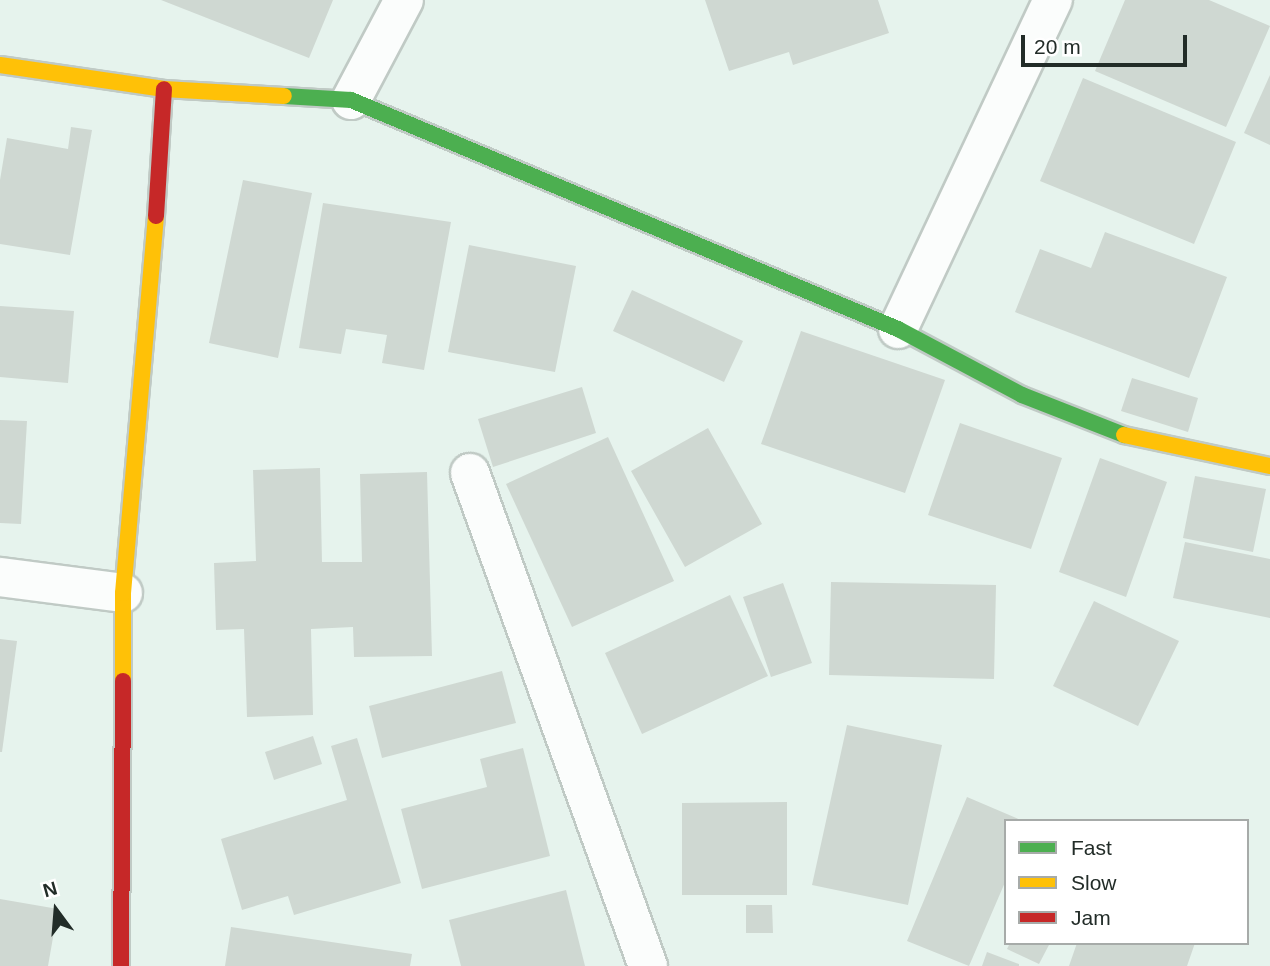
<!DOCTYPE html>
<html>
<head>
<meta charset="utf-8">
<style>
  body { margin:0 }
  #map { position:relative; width:1270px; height:966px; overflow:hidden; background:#e6f3ed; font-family:Arial,sans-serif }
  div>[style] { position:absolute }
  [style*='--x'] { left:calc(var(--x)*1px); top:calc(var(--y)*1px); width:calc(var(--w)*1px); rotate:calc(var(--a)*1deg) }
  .building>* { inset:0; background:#cfd8d2 }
  .roads { filter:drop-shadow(2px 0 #c0cac5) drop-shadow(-2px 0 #c0cac5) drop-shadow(0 2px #c0cac5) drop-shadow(0 -2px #c0cac5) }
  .street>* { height:38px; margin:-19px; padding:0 19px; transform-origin:19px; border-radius:19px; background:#fbfdfc }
  .fast>* { height:16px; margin:-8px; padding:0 8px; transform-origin:8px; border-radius:8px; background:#4caf50 }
  .slow>* { height:16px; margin:-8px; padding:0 8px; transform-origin:8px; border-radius:8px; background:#ffc107 }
  .jam>* { height:16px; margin:-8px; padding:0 8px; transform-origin:8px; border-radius:8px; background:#c62828 }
  span { translate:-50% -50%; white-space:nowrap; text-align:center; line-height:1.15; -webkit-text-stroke:5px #fff; paint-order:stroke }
  .legend { position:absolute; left:1004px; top:819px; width:245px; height:126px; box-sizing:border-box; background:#fff; border:2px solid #a7aba9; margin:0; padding:9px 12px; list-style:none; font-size:21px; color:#222c28 }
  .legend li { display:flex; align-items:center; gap:14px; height:35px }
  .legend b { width:35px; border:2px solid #a7aba9 }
  .north { position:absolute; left:21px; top:875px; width:70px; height:70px; -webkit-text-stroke:5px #fff; paint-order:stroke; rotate:344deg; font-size:19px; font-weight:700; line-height:28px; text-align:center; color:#222c28 }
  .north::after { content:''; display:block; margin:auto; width:24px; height:32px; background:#222c28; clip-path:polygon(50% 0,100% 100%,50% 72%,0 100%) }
  .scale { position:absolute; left:1021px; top:35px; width:166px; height:32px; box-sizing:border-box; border:4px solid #222c28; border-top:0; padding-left:9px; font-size:21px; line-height:24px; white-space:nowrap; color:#222c28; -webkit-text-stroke:5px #fff; paint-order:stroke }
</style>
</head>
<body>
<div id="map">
  <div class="building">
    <i style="clip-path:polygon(161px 0,333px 0,309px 58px)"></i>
    <i style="clip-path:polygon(705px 0,878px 0,889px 33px,793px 65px,789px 52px,729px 71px)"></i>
    <i style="clip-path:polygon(1125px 0,1209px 0,1270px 26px,1226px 127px,1095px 71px)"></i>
    <i style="clip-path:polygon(1270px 75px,1270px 145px,1244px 133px)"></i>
    <i style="clip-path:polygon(1083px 78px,1236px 142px,1194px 244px,1040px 181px)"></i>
    <i style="clip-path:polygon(71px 127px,92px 130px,70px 255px,0 244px,0 180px,7px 138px,68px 149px)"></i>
    <i style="clip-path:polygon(243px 180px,312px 193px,278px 358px,209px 343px)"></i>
    <i style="clip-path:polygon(323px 203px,451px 222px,424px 370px,382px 363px,387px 335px,346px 329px,341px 354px,299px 348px)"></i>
    <i style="clip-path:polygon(1105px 232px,1227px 277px,1189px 378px,1015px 312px,1040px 249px,1091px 268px)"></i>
    <i style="clip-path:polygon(469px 245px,576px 266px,555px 372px,448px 352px)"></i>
    <i style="clip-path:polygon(632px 290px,743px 341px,724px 382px,613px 331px)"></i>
    <i style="clip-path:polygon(0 306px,74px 311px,68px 383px,0 377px)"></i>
    <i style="clip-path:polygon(801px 331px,945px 380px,905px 493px,761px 444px)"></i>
    <i style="clip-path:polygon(1132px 378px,1198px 398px,1188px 432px,1121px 411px)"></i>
    <i style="clip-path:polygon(582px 387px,596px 433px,493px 467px,478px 419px)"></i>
    <i style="clip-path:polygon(0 420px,27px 421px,21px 524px,0 523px)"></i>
    <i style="clip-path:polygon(960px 423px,1062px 458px,1031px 549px,928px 515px)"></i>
    <i style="clip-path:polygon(708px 428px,762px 524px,685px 567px,631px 471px)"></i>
    <i style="clip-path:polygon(608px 437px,674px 581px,572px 627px,506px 484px)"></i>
    <i style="clip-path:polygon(1100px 458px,1167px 482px,1126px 597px,1059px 572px)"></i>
    <i style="clip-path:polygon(320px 468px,322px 562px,362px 562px,360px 474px,427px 472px,432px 656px,354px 657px,353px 627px,311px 629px,313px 715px,247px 717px,244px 629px,216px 630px,214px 563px,256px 561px,253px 470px)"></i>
    <i style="clip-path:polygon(1195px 476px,1266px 489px,1253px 552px,1183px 538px)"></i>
    <i style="clip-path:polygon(1185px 542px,1270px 559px,1270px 618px,1173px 598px)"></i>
    <i style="clip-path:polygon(831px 582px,996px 585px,994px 679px,829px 675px)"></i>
    <i style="clip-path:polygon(783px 583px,812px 663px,771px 677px,743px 597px)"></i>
    <i style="clip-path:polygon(730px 595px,768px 676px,642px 734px,605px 653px)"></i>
    <i style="clip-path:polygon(1094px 601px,1179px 641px,1138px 726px,1053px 686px)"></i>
    <i style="clip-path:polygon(0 639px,17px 641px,2px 752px,0 752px)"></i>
    <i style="clip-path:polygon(502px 671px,516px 723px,382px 758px,369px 706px)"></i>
    <i style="clip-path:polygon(847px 725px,942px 745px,908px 905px,812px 885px)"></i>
    <i style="clip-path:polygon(313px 736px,322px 764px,274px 780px,265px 752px)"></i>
    <i style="clip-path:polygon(357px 738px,401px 883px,294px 915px,288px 896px,242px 910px,221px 839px,347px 800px,331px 746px)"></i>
    <i style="clip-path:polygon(523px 748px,550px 856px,422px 889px,401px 809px,487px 787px,480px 759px)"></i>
    <i style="clip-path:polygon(967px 797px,1023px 821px,1006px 821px,1006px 880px,969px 966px,907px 941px)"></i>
    <i style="clip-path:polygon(787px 802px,787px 895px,682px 895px,682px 803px)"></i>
    <i style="clip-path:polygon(566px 890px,585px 966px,461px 966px,449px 920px)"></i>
    <i style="clip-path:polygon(0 899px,58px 909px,48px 966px,0 966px)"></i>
    <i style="clip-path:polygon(746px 905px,772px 905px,773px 933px,746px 933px)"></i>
    <i style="clip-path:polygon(231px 927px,412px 954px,410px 966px,225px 966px)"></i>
    <i style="clip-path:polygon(1010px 943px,1050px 943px,1039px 964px,1007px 949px)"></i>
    <i style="clip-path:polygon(1077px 943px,1195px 943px,1187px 966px,1069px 966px)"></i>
    <i style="clip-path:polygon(987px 952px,1019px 964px,1019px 966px,982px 966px)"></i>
  </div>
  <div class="roads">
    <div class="street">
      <i style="--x:351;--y:100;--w:113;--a:-62.1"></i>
      <i style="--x:898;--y:329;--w:364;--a:-64.8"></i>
      <i style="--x:470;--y:473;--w:524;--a:70.15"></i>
      <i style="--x:0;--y:577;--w:124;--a:7.4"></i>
    </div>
    <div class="fast">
      <i style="--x:284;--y:96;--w:67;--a:3.4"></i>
      <i style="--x:351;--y:100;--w:593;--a:22.72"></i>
      <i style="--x:898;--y:329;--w:140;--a:28"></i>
      <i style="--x:1022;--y:395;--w:110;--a:21.4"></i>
    </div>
    <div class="slow">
      <i style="--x:0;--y:65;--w:166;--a:8.3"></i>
      <i style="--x:164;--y:89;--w:120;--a:3.3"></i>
      <i style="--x:1124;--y:435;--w:149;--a:12"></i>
      <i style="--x:123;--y:681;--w:88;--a:-90"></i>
      <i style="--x:123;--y:593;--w:378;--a:-85"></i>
    </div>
    <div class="jam">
      <i style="--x:156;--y:216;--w:127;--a:-86.4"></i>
      <i style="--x:121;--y:966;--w:285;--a:-89.6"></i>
    </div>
  </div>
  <ul class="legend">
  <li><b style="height:9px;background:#4caf50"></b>Fast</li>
  <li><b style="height:9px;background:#ffc107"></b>Slow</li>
  <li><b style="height:9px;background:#c62828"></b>Jam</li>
  </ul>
  <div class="north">N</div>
  <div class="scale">20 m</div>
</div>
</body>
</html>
